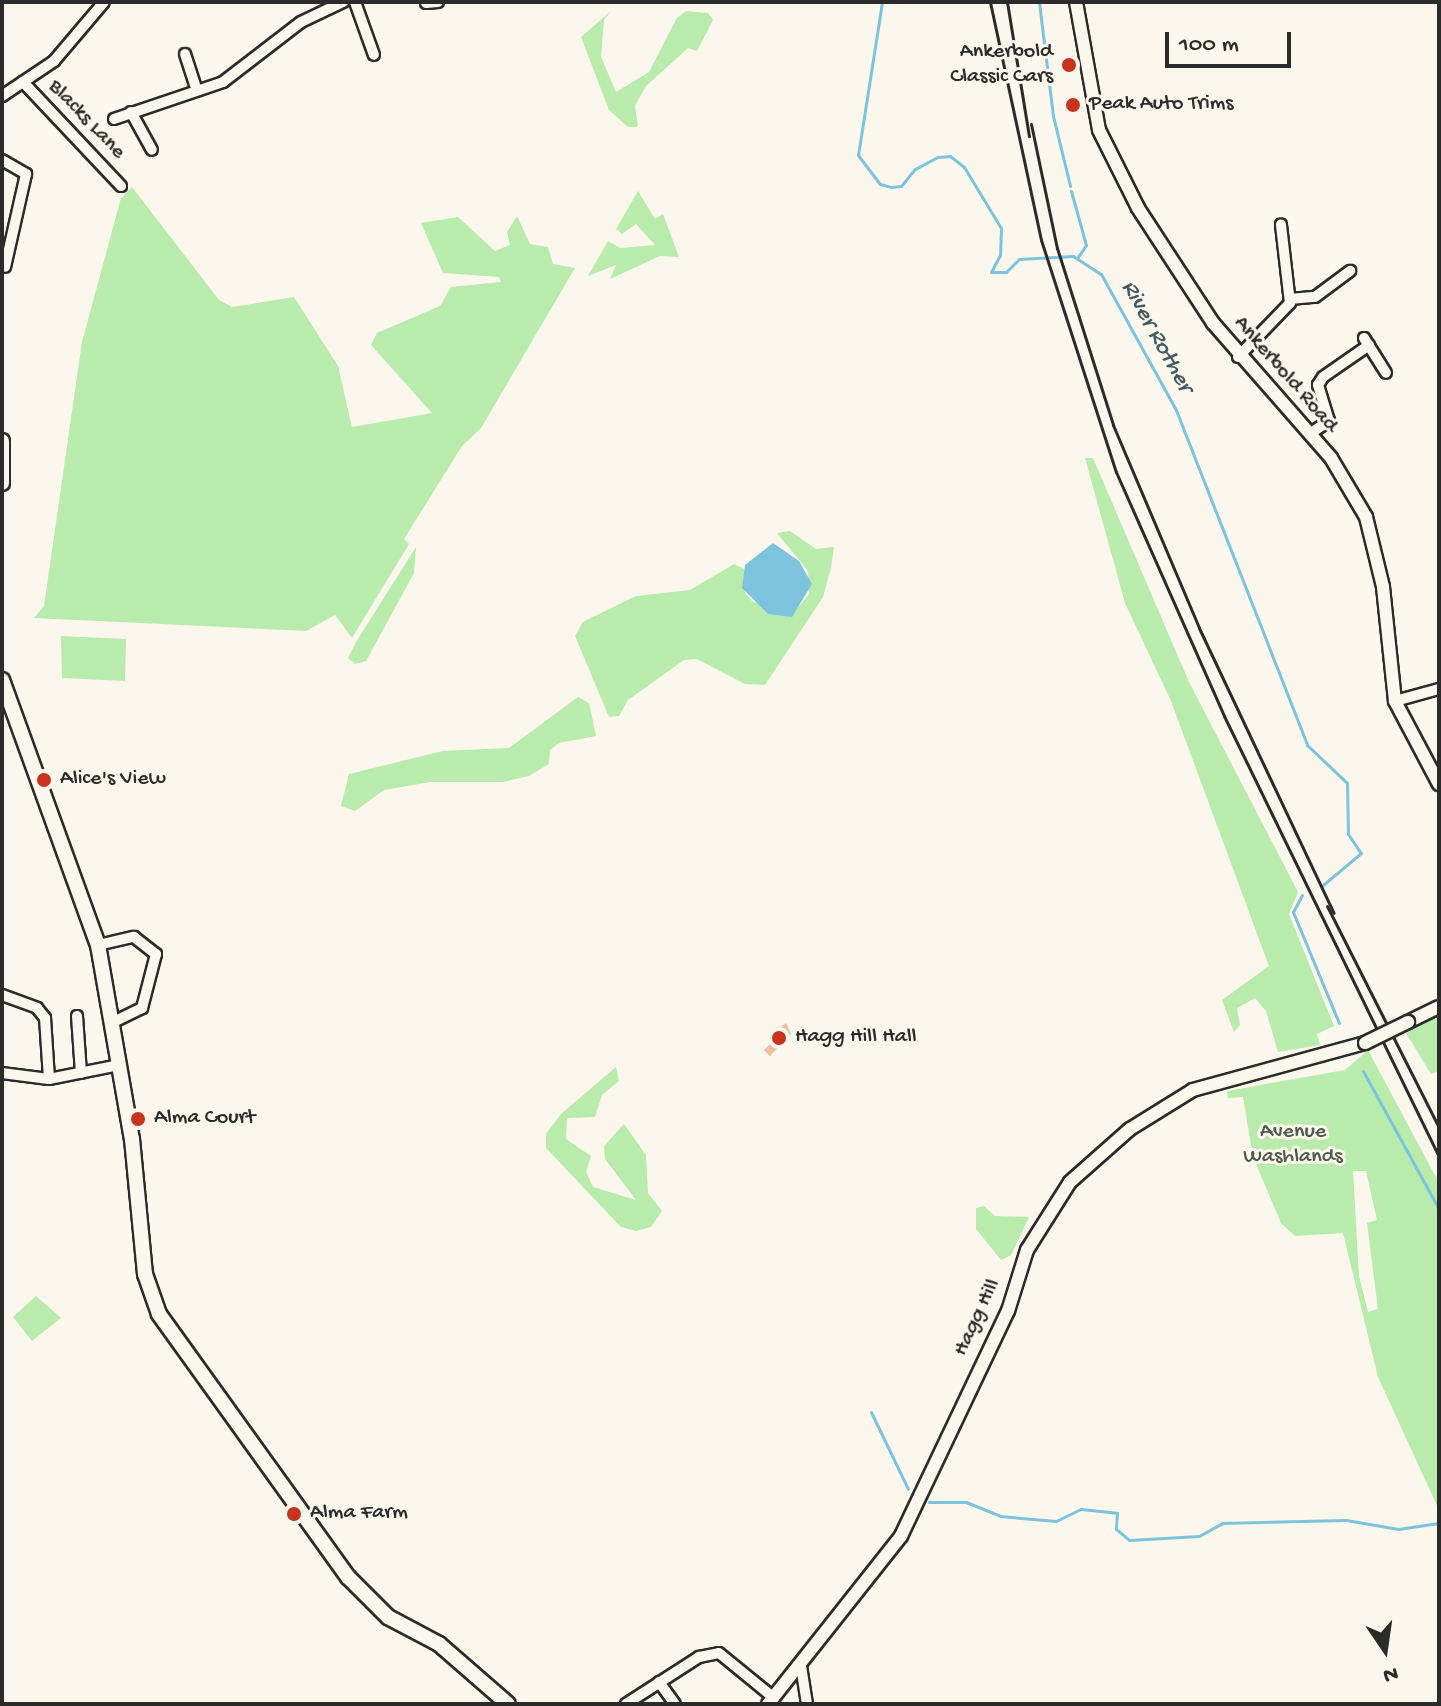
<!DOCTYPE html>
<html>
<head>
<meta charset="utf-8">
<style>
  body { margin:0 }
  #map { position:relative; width:1441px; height:1706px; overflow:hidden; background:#fbf7ec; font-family:"Gochi Hand",sans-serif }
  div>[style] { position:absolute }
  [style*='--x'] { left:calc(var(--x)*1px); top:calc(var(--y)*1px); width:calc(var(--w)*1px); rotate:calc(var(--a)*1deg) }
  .green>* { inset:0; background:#b8ebac }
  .water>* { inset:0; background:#7dc3dd }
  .stream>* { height:3px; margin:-1.5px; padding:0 1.5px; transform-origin:1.5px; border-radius:1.5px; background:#7dc3dd }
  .building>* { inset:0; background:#eebf9e }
  .roads { filter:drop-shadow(2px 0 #2b2b2b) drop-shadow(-2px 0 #2b2b2b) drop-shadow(0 2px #2b2b2b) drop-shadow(0 -2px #2b2b2b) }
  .minor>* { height:10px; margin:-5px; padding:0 5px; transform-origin:5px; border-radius:5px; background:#fbf7ec }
  .tertiary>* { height:12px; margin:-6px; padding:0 6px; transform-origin:6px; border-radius:6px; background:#fbf7ec }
  .secondary>* { height:14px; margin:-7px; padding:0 7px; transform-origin:7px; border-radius:7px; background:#fbf7ec }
  .rail>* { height:3px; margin:-1.5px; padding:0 1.5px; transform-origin:1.5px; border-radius:1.5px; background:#2b2b2b }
  .bridges { filter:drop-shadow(2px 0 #2b2b2b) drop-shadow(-2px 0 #2b2b2b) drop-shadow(0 2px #2b2b2b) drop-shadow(0 -2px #2b2b2b) }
  .tertiary-bridge>* { height:12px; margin:-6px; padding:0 6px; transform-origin:6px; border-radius:6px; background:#fbf7ec }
  .dots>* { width:22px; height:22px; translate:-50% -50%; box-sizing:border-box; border:4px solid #fbf7ec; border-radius:50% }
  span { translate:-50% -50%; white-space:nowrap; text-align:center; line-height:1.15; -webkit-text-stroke:6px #fbf7ec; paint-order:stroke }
  .poi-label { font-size:22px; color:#2b2b2b }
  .right { translate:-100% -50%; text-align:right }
  .left { translate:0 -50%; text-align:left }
  .street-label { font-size:22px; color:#2b2b2b }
  .park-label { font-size:22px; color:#4e5b4b }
  .water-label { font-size:24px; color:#445960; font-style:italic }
  .frame { position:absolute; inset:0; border:4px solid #2b2b2b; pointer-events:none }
  .north { position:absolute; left:1345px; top:1610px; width:80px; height:80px; -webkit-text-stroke:6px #fbf7ec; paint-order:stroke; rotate:167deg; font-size:22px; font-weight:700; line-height:32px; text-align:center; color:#2b2b2b }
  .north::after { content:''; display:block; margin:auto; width:28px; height:36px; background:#2b2b2b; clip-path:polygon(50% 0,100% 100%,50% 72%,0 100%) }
  .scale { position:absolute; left:1165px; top:32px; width:126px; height:36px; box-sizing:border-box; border:4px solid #2b2b2b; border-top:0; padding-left:10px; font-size:24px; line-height:28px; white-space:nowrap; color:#2b2b2b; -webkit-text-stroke:6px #fbf7ec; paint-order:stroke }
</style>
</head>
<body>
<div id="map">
  <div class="green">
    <i style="clip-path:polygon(611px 11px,604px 20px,601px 57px,616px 92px,649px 72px,677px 18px,686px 11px,708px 13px,713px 20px,697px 51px,688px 48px,646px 86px,635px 106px,638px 127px,628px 127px,609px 110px,581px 37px)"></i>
    <i style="clip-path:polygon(132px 187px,219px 300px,232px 307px,294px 297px,338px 366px,352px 427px,432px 413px,371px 345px,377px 333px,440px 306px,451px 287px,501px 282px,499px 277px,443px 273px,421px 223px,458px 217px,495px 251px,510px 245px,507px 232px,517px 216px,530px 244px,548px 247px,553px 264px,575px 268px,481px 428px,462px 446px,404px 539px,409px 544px,352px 638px,335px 615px,306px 631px,34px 618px,44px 606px,82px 342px,121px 198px)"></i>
    <i style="clip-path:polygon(638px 191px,655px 219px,663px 214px,679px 257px,660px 256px,610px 279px,616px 265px,588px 276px,608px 241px,620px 248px,655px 245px,636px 224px,622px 234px,616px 229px)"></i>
    <i style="clip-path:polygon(1085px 458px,1093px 458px,1189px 682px,1298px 892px,1289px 914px,1334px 1026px,1317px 1034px,1320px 1045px,1278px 1052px,1266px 1011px,1255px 998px,1237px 1008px,1240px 1025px,1234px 1032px,1222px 1000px,1269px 966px,1171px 701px,1125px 603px)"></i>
    <i style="clip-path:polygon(790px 531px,816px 549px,834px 547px,831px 568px,823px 597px,765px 685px,745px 684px,697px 659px,684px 660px,628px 700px,619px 716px,609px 717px,575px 636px,583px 622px,636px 596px,690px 590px,734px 564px,744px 569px,745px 593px,752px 601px,790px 617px,809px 594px,808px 571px,777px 533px)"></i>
    <i style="clip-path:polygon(416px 547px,414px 573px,366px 661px,355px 664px,348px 658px,356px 642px)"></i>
    <i style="clip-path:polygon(61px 636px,126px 639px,125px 681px,62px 678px)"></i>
    <i style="clip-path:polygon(578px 697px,589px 703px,596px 736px,559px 743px,550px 750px,549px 764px,529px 776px,503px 782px,430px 782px,384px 790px,355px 811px,341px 806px,349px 774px,443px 751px,509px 748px)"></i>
    <i style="clip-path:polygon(1439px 1014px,1439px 1071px,1431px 1074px,1406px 1033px)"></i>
    <i style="clip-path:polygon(evenodd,1368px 1050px,1439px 1183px,1439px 1510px,1378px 1377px,1343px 1233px,1295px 1236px,1281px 1223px,1253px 1157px,1243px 1097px,1228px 1098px,1227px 1091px,1345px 1070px,1368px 1050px,1353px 1171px,1366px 1171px,1377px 1220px,1367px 1223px,1378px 1309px,1368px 1312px,1359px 1276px,1353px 1171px)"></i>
    <i style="clip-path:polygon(616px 1067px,619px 1081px,602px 1095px,595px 1117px,567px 1118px,566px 1139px,591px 1156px,586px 1172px,593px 1187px,636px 1200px,605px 1159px,604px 1146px,624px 1124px,646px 1155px,648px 1193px,662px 1211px,651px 1227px,636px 1231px,621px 1227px,546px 1148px,546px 1134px,561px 1114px)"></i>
    <i style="clip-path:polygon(984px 1206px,995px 1216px,1029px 1217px,1011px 1255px,1001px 1260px,976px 1229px,976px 1208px)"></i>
    <i style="clip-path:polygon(36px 1296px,61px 1318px,32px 1341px,13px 1317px)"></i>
  </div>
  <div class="water">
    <i style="clip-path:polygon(773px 543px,799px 561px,812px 584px,792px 617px,768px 614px,742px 588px,745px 565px)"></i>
  </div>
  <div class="stream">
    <i style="--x:882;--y:2;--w:155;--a:98.9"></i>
    <i style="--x:858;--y:155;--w:36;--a:53"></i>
    <i style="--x:880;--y:184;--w:11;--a:15"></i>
    <i style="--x:891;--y:187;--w:10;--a:-6"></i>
    <i style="--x:901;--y:186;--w:22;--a:-51"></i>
    <i style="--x:915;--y:169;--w:26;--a:-28"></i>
    <i style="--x:938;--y:157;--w:12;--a:-5"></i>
    <i style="--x:950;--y:156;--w:18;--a:38"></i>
    <i style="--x:964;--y:167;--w:71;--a:58.8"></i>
    <i style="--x:1001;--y:228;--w:27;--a:92"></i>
    <i style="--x:1000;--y:255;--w:19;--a:118"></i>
    <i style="--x:991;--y:272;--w:15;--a:0"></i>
    <i style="--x:1006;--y:272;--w:18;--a:-45"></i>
    <i style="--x:1019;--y:259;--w:54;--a:-3.2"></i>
    <i style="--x:1073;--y:256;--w:33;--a:33"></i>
    <i style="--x:1101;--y:274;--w:155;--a:61.1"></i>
    <i style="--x:1176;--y:410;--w:360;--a:68.6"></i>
    <i style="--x:1307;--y:745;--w:55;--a:43.5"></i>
    <i style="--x:1347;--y:783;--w:51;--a:88.9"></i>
    <i style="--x:1348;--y:834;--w:23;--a:56"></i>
    <i style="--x:1361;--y:853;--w:50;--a:139.9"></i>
    <i style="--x:1039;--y:2;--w:115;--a:83"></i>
    <i style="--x:1053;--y:116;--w:72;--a:76.3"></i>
    <i style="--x:1071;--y:191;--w:56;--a:74.5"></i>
    <i style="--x:1086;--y:245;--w:14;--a:124"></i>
    <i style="--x:1302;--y:895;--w:19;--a:118"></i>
    <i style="--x:1293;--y:912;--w:120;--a:67.5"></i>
    <i style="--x:1363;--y:1071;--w:158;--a:61.2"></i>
    <i style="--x:871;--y:1412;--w:85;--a:64.3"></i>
    <i style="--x:929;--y:1502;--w:37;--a:0"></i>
    <i style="--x:966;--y:1502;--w:37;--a:22"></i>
    <i style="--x:1000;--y:1516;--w:56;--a:5.1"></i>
    <i style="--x:1056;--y:1521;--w:28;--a:-26"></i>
    <i style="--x:1081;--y:1509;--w:36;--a:6"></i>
    <i style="--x:1117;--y:1513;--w:16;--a:94"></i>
    <i style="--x:1116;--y:1529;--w:17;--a:40"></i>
    <i style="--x:1129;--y:1540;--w:70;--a:-3.3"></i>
    <i style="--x:1199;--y:1536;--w:26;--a:-29"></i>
    <i style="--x:1222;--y:1523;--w:124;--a:-1.4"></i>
    <i style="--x:1346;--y:1520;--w:53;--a:9.8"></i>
    <i style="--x:1398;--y:1529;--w:41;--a:-8.3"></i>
  </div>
  <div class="building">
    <i style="clip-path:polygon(786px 1023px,791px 1034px,770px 1056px,764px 1050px,773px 1041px,768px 1036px)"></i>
  </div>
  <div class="roads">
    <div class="minor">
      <i style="--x:355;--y:2;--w:56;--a:70.3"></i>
      <i style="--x:426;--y:3;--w:12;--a:-5"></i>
      <i style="--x:185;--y:54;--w:36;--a:72"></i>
      <i style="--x:23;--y:82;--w:143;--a:46.7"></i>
      <i style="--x:2;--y:96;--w:63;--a:-33.9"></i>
      <i style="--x:54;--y:61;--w:77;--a:-49.7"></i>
      <i style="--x:131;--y:112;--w:43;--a:61.1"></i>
      <i style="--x:114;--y:119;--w:115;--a:-18.7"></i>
      <i style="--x:223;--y:82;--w:98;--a:-37.6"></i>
      <i style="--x:301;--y:22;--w:47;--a:-25.5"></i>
      <i style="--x:2;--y:160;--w:28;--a:30"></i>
      <i style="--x:26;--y:174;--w:95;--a:102.7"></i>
      <i style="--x:1290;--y:299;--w:25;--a:-5"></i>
      <i style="--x:1315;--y:297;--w:44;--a:-36.6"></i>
      <i style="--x:1364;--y:338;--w:41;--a:57.8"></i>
      <i style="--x:1238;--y:357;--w:75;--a:-46.1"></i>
      <i style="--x:1290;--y:303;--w:79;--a:-96.6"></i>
      <i style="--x:1311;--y:433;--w:22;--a:-34"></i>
      <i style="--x:1329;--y:421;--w:38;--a:-107"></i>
      <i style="--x:1318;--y:385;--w:9;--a:-58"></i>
      <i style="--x:1323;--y:377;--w:56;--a:-34.8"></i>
      <i style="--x:1395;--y:701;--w:46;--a:-15.3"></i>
      <i style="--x:98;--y:945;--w:37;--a:-13"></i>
      <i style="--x:134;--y:937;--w:28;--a:38"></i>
      <i style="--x:156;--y:954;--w:56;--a:104.5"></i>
      <i style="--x:142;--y:1008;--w:34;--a:154"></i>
      <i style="--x:2;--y:995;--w:37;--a:20"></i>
      <i style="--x:37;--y:1008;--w:13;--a:51"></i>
      <i style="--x:45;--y:1018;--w:61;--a:86.2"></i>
      <i style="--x:77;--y:1016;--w:57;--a:86"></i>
      <i style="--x:2;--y:1073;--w:47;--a:7.3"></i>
      <i style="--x:49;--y:1079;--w:71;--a:-11.3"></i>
      <i style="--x:801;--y:1666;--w:38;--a:81"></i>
      <i style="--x:659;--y:1682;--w:27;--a:54"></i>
      <i style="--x:626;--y:1704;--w:87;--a:-32.8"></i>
      <i style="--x:699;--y:1657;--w:20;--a:-11"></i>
      <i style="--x:719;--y:1653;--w:71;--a:39.3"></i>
    </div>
    <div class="tertiary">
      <i style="--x:1076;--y:2;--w:130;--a:79.8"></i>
      <i style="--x:1099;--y:130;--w:87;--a:63.4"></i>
      <i style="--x:1138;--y:208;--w:137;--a:56.9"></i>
      <i style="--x:1213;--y:323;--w:179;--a:48.8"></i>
      <i style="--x:1331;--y:458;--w:69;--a:59.3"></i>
      <i style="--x:1366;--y:517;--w:72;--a:76.3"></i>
      <i style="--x:1383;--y:587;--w:115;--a:84"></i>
      <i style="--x:1395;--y:701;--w:94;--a:62.1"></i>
      <i style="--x:1408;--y:1022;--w:34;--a:-26"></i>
      <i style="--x:768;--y:1704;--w:214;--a:-51.6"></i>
      <i style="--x:901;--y:1536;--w:249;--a:-64.6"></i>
      <i style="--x:1008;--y:1311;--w:64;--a:-72.7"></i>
      <i style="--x:1027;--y:1250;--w:80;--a:-57.7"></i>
      <i style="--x:1070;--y:1182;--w:80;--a:-41.5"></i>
      <i style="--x:1130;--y:1129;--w:74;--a:-31.8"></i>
      <i style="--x:1193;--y:1090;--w:178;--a:-15.3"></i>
    </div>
    <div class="secondary">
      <i style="--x:2;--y:441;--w:42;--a:90"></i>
      <i style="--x:2;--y:680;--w:282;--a:70.1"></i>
      <i style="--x:98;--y:945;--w:197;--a:80.1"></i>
      <i style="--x:132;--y:1139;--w:136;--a:84.5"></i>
      <i style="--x:145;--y:1274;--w:42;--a:70.7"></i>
      <i style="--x:159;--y:1314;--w:324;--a:54.3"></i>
      <i style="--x:348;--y:1577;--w:57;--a:45"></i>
      <i style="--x:388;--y:1617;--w:58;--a:27.9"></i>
      <i style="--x:439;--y:1644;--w:91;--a:41"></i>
    </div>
  </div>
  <div class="rail">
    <i style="--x:990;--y:2;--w:243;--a:77.9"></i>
    <i style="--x:1041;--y:240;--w:244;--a:72.1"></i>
    <i style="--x:1116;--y:472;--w:267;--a:66.1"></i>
    <i style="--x:1224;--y:716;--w:491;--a:64"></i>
    <i style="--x:1007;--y:2;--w:136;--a:80.7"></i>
    <i style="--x:1031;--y:124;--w:127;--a:78.2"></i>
    <i style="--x:1057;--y:248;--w:186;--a:72.4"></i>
    <i style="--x:1113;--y:425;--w:220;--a:67"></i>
    <i style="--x:1199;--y:628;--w:315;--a:64.7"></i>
    <i style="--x:1327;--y:906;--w:249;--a:63.2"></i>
  </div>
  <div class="bridges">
    <div class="tertiary-bridge">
      <i style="--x:1365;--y:1043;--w:48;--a:-26"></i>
    </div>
  </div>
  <div class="dots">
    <i style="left:1069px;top:65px;background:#c8321e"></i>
    <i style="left:1073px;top:105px;background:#c8321e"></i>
    <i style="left:44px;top:780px;background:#c8321e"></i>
    <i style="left:779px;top:1038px;background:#c8321e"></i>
    <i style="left:138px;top:1119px;background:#c8321e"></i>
    <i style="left:294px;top:1514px;background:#c8321e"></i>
  </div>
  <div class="poi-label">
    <span class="right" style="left:1053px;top:65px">Ankerbold<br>Classic Cars</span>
    <span class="left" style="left:1089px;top:105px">Peak Auto Trims</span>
    <span class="left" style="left:60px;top:780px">Alice's View</span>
    <span class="left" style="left:795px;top:1038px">Hagg Hill Hall</span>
    <span class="left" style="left:154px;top:1119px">Alma Court</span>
    <span class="left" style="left:310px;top:1514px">Alma Farm</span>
  </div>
  <div class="street-label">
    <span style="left:86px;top:120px;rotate:46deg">Blacks Lane</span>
    <span style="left:1285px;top:375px;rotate:49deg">Ankerbold Road</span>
    <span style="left:978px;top:1318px;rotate:-65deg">Hagg Hill</span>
  </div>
  <div class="park-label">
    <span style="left:1293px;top:1145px">Avenue<br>Washlands</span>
  </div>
  <div class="water-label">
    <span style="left:1156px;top:337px;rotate:61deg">River Rother</span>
  </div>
  <div class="frame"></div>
  <div class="north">N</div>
  <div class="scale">100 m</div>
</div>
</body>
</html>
